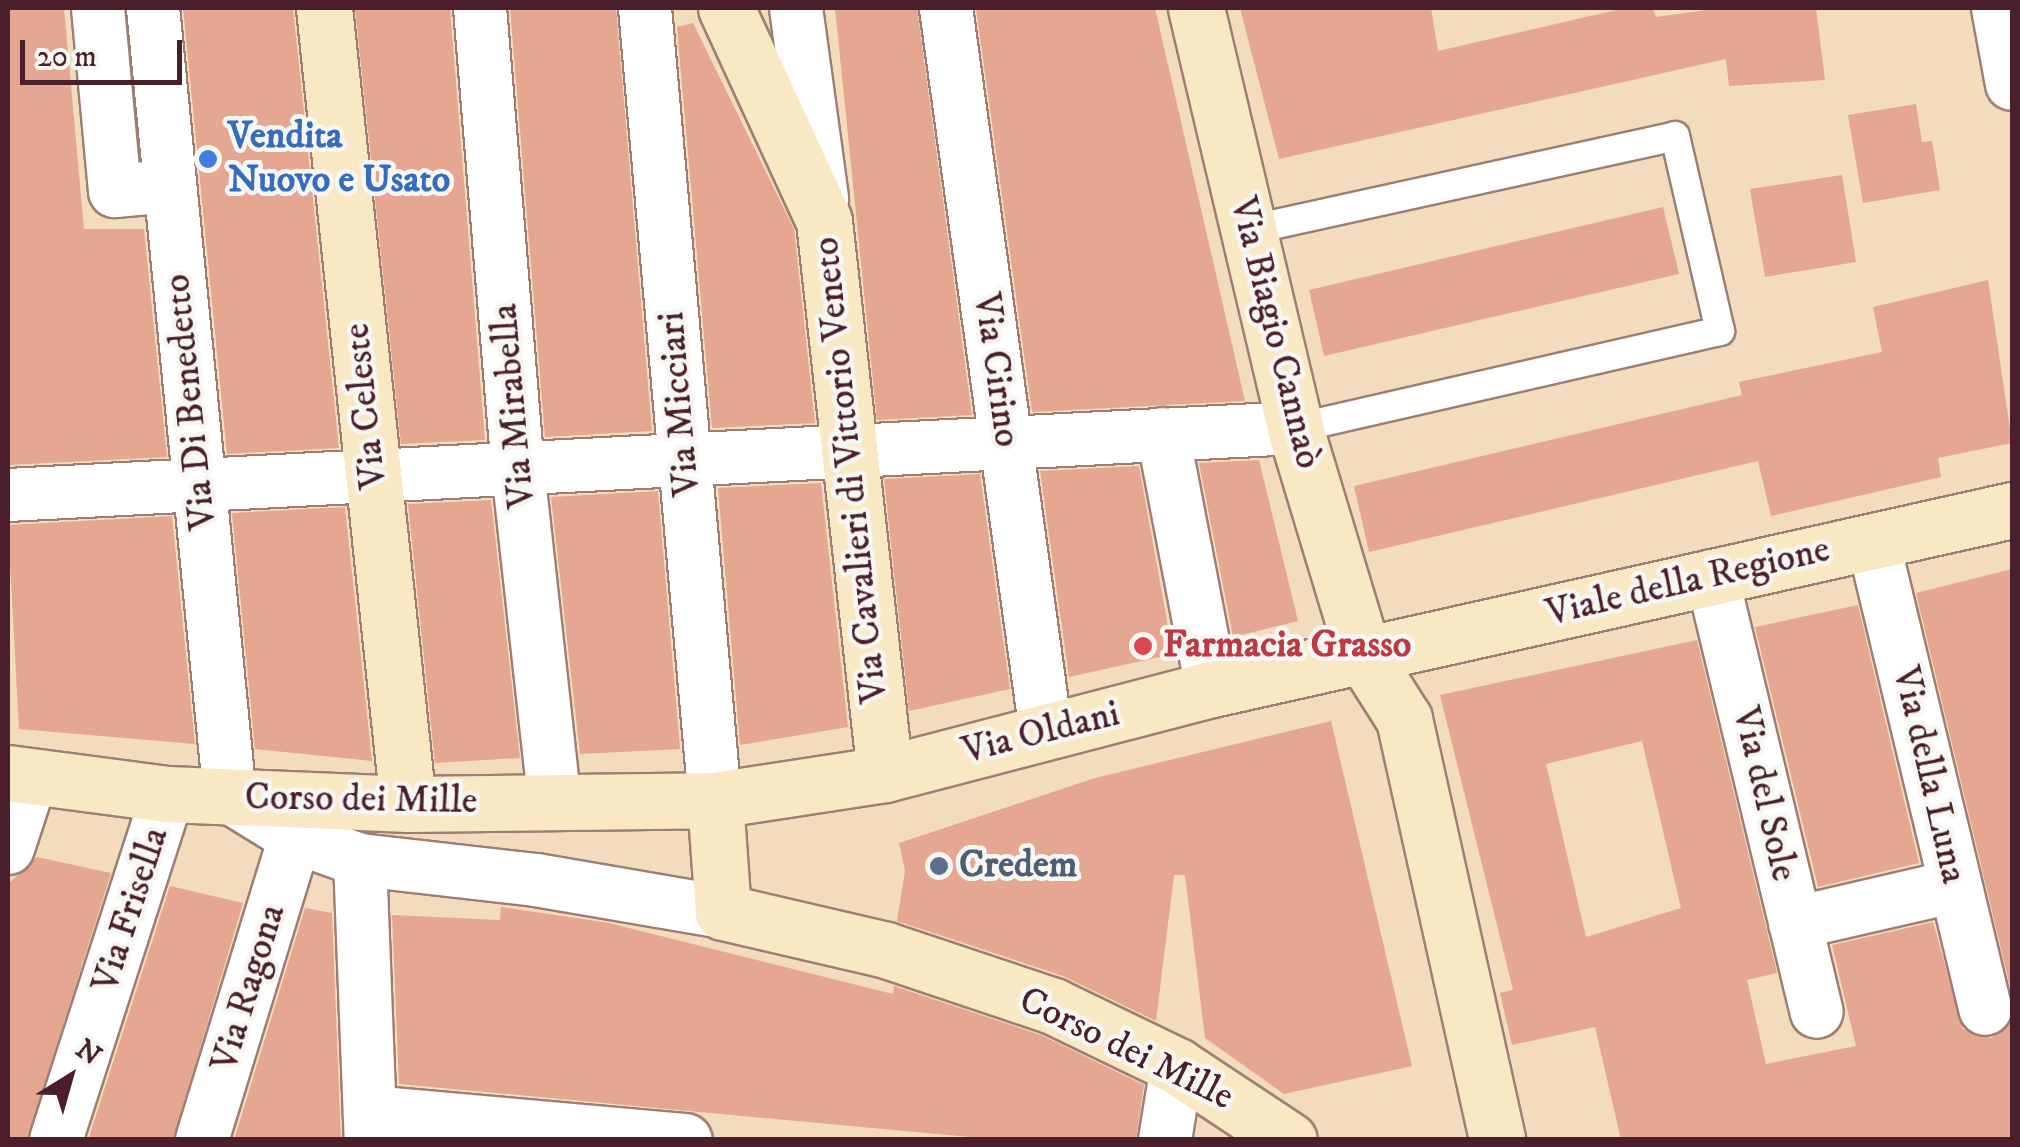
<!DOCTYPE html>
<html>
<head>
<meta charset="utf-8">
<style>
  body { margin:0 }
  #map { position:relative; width:2020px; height:1147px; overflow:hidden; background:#f2dcbd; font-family:"IM FELL DW Pica",serif }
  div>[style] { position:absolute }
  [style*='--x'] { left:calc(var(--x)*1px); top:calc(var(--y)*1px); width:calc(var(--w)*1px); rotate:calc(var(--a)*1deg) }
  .building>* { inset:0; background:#e5a791 }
  .roads { filter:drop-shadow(2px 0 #9e7e74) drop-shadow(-2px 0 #9e7e74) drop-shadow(0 2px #9e7e74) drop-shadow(0 -2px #9e7e74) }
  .lane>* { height:28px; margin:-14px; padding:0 14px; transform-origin:14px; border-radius:14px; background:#fff }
  .street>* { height:52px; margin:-26px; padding:0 26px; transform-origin:26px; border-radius:26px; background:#fff }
  .secondary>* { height:55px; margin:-27.5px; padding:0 27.5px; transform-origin:27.5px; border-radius:27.5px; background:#f8e8c3 }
  .dots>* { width:28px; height:28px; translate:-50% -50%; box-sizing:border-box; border:5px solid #f6f6f2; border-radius:50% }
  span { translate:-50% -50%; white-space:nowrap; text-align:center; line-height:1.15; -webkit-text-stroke:9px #f6f6f2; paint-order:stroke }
  .shop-label { font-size:38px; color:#366cbe; font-weight:700 }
  .left { translate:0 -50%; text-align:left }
  .street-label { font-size:38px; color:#4a1f2b }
  .health-label { font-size:38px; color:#be3a42; font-weight:700 }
  .service-label { font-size:38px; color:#4e5e75; font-weight:700 }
  .frame { position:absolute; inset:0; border:10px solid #4a1f2b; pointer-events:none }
  .north { position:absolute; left:20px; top:1027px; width:100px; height:100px; -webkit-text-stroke:8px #f6f6f2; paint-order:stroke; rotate:37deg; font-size:28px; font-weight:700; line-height:40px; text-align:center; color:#4a1f2b }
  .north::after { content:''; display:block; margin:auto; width:35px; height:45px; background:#4a1f2b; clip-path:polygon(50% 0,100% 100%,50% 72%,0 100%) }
  .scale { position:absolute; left:20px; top:40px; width:162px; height:45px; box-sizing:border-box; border:5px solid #4a1f2b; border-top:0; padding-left:12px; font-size:30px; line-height:35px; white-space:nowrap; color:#4a1f2b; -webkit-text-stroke:8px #f6f6f2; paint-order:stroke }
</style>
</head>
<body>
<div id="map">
  <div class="building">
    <i style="clip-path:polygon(8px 8px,64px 8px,84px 229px,144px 229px,167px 457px,8px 465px)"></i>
    <i style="clip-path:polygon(183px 8px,293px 8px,339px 448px,227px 454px)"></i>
    <i style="clip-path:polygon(355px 8px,450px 8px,485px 440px,401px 444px)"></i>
    <i style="clip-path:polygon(510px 8px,616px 8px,652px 431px,545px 437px)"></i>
    <i style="clip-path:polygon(835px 8px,917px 8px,972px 415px,877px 420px)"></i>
    <i style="clip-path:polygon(976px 8px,1155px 8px,1245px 401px,1032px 412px)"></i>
    <i style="clip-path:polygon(1240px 8px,1431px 8px,1438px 51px,1625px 8px,1653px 8px,1656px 17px,1721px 8px,1816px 8px,1825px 80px,1729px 86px,1726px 59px,1279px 159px)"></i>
    <i style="clip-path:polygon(693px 23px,794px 229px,815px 423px,712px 428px,677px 27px)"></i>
    <i style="clip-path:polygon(1916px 104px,1922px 142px,1932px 141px,1940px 190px,1863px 203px,1848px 115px)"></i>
    <i style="clip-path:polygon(1842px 175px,1856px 262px,1765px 277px,1750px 189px)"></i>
    <i style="clip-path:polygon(1663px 207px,1679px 274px,1324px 356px,1309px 290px)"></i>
    <i style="clip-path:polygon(1988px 280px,2012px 443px,1938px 458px,1941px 477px,1771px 516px,1758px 461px,1369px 552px,1354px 486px,1742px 395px,1739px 382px,1882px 352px,1873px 307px)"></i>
    <i style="clip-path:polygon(1259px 460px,1298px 621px,1233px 637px,1199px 463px)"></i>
    <i style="clip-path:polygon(1139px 466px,1173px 654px,1069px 677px,1040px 471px)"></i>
    <i style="clip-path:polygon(980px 474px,1010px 689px,909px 711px,884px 479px)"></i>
    <i style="clip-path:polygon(821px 483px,848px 727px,740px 745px,718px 488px)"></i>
    <i style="clip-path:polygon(658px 491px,680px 749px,580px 754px,551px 497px)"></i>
    <i style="clip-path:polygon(491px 500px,520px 758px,435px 763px,408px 504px)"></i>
    <i style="clip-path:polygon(345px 507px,372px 761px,255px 749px,232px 513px)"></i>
    <i style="clip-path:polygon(172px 516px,195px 744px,19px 729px,8px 525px)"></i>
    <i style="clip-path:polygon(2012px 569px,2012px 995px,1916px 593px)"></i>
    <i style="clip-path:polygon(1858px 605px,1919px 863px,1818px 887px,1755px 627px)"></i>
    <i style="clip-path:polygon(evenodd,1697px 640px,1777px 973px,1747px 980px,1766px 1064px,1856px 1046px,1832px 945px,1933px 922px,1963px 1029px,1991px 1038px,2012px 1020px,2012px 1140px,1621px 1140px,1595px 1027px,1512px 1045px,1500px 993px,1513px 990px,1440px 695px,1697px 640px,1642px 741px,1681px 908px,1586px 937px,1546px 764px,1642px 741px)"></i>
    <i style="clip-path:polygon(1331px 721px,1412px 1066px,1284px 1094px,1205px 1038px,1185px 875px,1174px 875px,1156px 1021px,1063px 976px,897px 921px,905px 871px,899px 843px,1095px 778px)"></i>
    <i style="clip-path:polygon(37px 857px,111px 873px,27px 1140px,8px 1140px,8px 884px)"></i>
    <i style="clip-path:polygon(170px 886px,243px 903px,173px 1140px,88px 1140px)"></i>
    <i style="clip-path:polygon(501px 907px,609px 923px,893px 994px,894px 986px,1041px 1035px,1144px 1085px,1136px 1140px,1002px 1140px,399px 1084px,392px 915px,500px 920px)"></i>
    <i style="clip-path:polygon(305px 908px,332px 913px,341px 1140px,234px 1140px)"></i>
  </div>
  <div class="roads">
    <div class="lane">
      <i style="--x:1249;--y:230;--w:436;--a:-12.4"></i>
      <i style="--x:1675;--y:136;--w:200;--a:77"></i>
      <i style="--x:1720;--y:331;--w:436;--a:167.1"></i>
    </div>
    <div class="street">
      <i style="--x:98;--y:8;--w:184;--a:84.7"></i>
      <i style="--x:115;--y:191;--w:55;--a:-5.2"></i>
      <i style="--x:153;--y:8;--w:793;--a:84.43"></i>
      <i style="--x:230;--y:797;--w:76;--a:31.6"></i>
      <i style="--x:295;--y:837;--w:69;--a:19.5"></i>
      <i style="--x:360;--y:860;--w:177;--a:6.5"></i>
      <i style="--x:536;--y:880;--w:190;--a:9.7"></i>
      <i style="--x:480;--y:8;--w:464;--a:85.3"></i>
      <i style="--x:518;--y:470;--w:335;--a:83.7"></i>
      <i style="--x:645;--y:8;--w:795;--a:84.95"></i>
      <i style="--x:796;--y:8;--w:193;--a:82.2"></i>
      <i style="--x:946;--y:8;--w:731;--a:82.14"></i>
      <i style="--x:1998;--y:8;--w:77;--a:79.6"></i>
      <i style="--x:1163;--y:434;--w:260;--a:79.1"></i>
      <i style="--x:8;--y:495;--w:1289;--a:-2.98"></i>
      <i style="--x:1873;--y:541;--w:481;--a:76.5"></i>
      <i style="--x:1712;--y:576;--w:448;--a:76.5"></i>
      <i style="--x:8;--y:848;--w:74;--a:-71.8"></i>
      <i style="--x:360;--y:860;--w:280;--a:87.8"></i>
      <i style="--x:1795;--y:923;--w:164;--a:-13"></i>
      <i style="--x:370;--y:1112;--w:317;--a:5.1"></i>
      <i style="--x:56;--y:1140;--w:364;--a:-72.1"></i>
      <i style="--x:202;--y:1140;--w:317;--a:-72.9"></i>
      <i style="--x:1165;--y:1140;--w:75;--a:-80.8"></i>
    </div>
    <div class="secondary">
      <i style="--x:324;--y:8;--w:800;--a:83.98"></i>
      <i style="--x:726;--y:8;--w:234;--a:65.3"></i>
      <i style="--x:824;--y:221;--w:556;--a:83.71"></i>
      <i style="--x:1196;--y:8;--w:432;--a:76.7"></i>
      <i style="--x:1295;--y:428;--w:238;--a:73.2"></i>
      <i style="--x:1364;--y:656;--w:75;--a:57.6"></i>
      <i style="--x:1404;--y:719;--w:431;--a:77.5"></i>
      <i style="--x:8;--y:773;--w:161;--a:7.5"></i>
      <i style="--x:168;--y:794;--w:240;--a:2.4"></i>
      <i style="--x:408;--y:804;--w:307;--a:-0.7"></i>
      <i style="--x:715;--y:800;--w:172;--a:-8.7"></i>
      <i style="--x:885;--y:774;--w:338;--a:-14.6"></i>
      <i style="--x:1212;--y:689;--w:820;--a:-12.61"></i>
      <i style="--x:715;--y:800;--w:112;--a:85.9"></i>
      <i style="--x:723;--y:912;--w:167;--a:13.1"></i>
      <i style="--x:886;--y:950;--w:176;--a:18.5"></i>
      <i style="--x:1053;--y:1006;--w:138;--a:25.8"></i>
      <i style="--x:1177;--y:1066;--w:134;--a:33.5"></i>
    </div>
  </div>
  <div class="dots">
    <i style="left:208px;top:159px;background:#3f7fe0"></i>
    <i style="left:1143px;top:646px;background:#e0444e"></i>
    <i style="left:939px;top:866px;background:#5c6f8a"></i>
  </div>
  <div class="shop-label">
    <span class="left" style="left:228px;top:159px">Vendita<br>Nuovo e Usato</span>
  </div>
  <div class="street-label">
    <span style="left:1275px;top:333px;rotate:76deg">Via Biagio Cannaò</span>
    <span style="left:996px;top:370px;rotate:82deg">Via Cirino</span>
    <span style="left:191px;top:402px;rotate:-96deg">Via Di Benedetto</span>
    <span style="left:680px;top:404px;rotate:-95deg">Via Micciari</span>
    <span style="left:366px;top:406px;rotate:-96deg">Via Celeste</span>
    <span style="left:514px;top:406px;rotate:-95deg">Via Mirabella</span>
    <span style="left:851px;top:470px;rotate:-96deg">Via Cavalieri di Vittorio Veneto</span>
    <span style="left:1688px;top:582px;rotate:-13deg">Viale della Regione</span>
    <span style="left:1041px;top:733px;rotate:-14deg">Via Oldani</span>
    <span style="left:1929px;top:775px;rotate:77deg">Via della Luna</span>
    <span style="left:1764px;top:794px;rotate:77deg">Via del Sole</span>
    <span style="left:361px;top:800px;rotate:1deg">Corso dei Mille</span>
    <span style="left:131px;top:910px;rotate:-72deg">Via Frisella</span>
    <span style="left:249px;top:988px;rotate:-73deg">Via Ragona</span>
    <span style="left:1126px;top:1049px;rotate:26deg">Corso dei Mille</span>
  </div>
  <div class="health-label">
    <span class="left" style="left:1163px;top:646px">Farmacia Grasso</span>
  </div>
  <div class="service-label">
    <span class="left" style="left:959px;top:866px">Credem</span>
  </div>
  <div class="frame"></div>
  <div class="north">N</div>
  <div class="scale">20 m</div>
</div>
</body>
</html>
